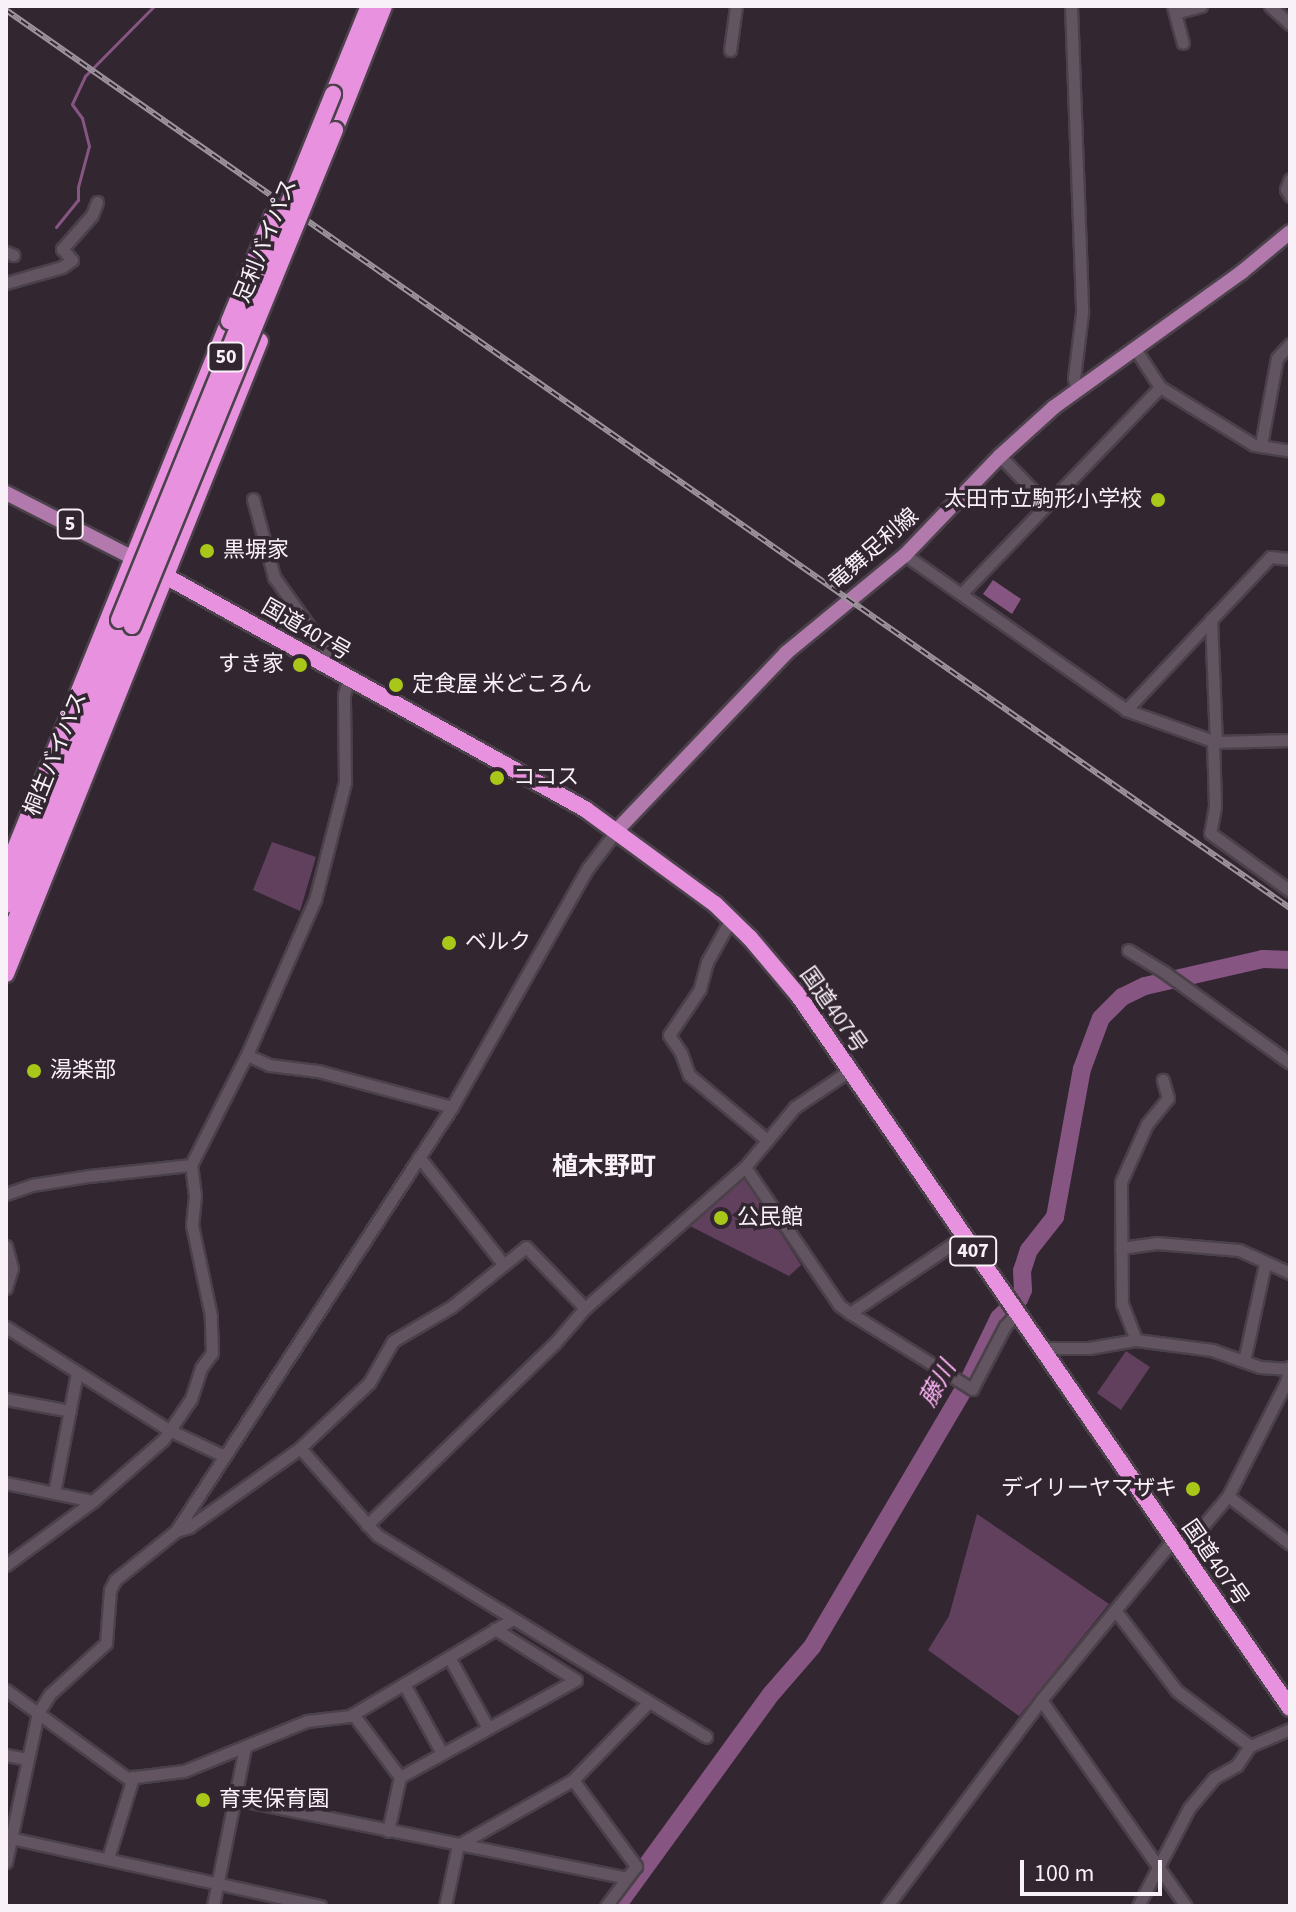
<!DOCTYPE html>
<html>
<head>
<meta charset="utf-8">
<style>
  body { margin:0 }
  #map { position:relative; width:1296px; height:1912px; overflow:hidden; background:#322631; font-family:"Source Sans 3","Noto Sans JP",sans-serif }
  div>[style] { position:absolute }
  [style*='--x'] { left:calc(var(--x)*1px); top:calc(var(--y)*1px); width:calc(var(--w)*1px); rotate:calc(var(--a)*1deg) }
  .green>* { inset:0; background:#61405e }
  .water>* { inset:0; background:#865582 }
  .stream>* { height:3px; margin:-1.5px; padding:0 1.5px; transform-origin:1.5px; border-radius:1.5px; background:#865582 }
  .river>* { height:18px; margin:-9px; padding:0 9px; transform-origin:9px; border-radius:9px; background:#865582 }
  .roads { filter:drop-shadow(2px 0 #4b414a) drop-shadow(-2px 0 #4b414a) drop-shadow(0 2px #4b414a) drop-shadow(0 -2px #4b414a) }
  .minor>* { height:11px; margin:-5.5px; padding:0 5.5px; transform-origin:5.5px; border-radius:5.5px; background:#625460 }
  .major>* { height:14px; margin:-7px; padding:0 7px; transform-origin:7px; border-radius:7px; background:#b279ac }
  .highway>* { height:16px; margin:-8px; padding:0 8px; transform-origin:8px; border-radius:8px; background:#e791df }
  .rail>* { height:6px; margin-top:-3px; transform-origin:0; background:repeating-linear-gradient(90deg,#322631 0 9px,#9e949d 0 18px); box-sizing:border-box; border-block:2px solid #9e949d }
  .bridges { filter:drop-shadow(2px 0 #4b414a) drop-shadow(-2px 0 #4b414a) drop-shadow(0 2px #4b414a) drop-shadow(0 -2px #4b414a) }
  .highway-bridge>* { height:16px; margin:-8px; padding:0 8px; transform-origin:8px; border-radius:8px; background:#e791df }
  .dots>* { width:22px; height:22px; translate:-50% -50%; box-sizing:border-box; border:4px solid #322631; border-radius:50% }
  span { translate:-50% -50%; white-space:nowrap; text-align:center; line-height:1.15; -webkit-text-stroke:7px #322631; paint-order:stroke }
  .shield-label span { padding:2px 6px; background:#322631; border:2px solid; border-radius:6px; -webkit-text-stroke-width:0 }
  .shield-label { font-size:20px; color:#f9f1f8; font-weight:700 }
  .street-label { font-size:22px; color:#f9f1f8 }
  .poi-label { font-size:22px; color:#f9f1f8 }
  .right { translate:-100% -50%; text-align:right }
  .left { translate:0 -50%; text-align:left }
  .water-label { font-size:24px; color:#fcb2f4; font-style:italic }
  .quarter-label { font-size:26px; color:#f9f1f8; font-weight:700 }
  .frame { position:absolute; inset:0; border:8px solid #f9f1f8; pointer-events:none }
  .scale { position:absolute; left:1020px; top:1860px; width:142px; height:36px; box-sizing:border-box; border:4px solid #f9f1f8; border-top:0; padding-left:10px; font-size:24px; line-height:28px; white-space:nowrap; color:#f9f1f8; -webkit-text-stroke:6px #322631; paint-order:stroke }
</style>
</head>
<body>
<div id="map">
  <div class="green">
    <i style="clip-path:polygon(272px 842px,316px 857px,300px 911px,253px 890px)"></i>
    <i style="clip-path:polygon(745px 1178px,801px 1265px,789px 1276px,686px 1224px)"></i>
    <i style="clip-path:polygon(1126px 1351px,1150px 1367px,1121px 1410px,1097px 1393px)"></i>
    <i style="clip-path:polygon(977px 1514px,1109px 1604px,1019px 1716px,928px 1650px,949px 1616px)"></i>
  </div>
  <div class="water">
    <i style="clip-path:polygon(993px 580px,1021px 599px,1012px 614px,983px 594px)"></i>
  </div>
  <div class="stream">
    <i style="--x:56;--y:227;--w:35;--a:-51"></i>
    <i style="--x:78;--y:200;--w:13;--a:-90"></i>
    <i style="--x:78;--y:187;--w:42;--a:-75"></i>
    <i style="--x:89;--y:146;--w:29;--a:-104"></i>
    <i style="--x:82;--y:118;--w:17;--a:-126"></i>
    <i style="--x:72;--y:104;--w:31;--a:-65"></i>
    <i style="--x:85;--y:76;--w:98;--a:-45.4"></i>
  </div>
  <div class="river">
    <i style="--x:617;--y:1906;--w:263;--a:-54"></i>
    <i style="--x:772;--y:1693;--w:61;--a:-49"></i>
    <i style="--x:812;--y:1647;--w:308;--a:-59.5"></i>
    <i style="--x:968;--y:1382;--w:71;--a:-64.2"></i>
    <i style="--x:999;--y:1318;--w:28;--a:-44"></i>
    <i style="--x:1019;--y:1299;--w:10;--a:-66"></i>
    <i style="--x:1023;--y:1290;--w:19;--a:-93"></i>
    <i style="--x:1022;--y:1271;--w:22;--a:-72"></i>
    <i style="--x:1029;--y:1250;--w:42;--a:-51.8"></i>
    <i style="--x:1055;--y:1217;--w:150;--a:-79.7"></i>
    <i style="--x:1082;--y:1069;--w:54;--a:-69.6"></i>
    <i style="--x:1101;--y:1018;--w:30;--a:-45"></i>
    <i style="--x:1122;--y:997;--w:25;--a:-26"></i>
    <i style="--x:1145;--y:986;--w:121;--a:-12.9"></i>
    <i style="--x:1263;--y:959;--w:27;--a:2"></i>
  </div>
  <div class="roads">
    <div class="minor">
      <i style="--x:1071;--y:6;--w:307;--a:87.9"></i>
      <i style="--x:1082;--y:313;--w:65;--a:97"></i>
      <i style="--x:1074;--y:378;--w:11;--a:75"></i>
      <i style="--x:1173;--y:6;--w:38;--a:75"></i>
      <i style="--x:1270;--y:6;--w:27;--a:42"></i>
      <i style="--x:1175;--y:13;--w:27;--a:-15"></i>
      <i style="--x:730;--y:50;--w:44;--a:-82.2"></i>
      <i style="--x:1290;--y:179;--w:11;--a:112"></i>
      <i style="--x:1286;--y:189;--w:8;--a:60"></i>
      <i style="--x:6;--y:252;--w:8;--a:23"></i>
      <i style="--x:6;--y:283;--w:58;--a:-15.9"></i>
      <i style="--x:62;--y:267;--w:12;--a:-35"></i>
      <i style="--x:72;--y:260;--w:15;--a:-132"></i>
      <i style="--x:62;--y:249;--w:45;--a:-48.6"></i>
      <i style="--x:92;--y:215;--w:14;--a:-69"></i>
      <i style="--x:1134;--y:347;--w:48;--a:57"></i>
      <i style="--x:1160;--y:387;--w:110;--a:31.7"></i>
      <i style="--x:1254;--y:445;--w:36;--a:9"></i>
      <i style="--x:1261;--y:445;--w:88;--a:-79.6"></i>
      <i style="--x:1277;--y:358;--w:19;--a:-47"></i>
      <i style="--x:1000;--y:456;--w:66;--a:46.2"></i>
      <i style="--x:253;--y:499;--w:81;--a:74.9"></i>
      <i style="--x:274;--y:577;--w:103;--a:54.5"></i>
      <i style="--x:334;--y:661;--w:14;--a:69"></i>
      <i style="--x:905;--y:555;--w:270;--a:35"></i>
      <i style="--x:1126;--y:710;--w:96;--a:19.6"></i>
      <i style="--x:1216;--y:742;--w:74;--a:-1.5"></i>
      <i style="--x:961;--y:594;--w:287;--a:-46.1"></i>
      <i style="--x:1211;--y:619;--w:123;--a:87.7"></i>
      <i style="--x:1126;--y:710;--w:210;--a:-46.7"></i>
      <i style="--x:1270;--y:557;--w:20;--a:6"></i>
      <i style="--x:1213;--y:741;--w:65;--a:88.2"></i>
      <i style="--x:1215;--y:806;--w:27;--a:100"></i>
      <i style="--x:1210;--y:833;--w:99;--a:35.9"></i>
      <i style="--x:731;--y:919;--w:49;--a:119.2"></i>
      <i style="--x:707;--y:962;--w:28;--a:105"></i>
      <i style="--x:700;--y:989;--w:55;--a:124"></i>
      <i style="--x:669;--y:1035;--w:22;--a:56"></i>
      <i style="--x:681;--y:1053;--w:23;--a:70"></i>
      <i style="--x:689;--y:1075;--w:102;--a:39.8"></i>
      <i style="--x:1128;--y:950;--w:42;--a:31.4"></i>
      <i style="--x:1164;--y:972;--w:155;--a:35.8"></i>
      <i style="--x:247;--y:1055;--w:24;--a:24"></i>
      <i style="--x:269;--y:1065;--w:49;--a:7"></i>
      <i style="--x:318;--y:1071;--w:139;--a:15"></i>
      <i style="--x:419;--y:1157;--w:137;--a:51.8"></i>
      <i style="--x:745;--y:1167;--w:167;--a:55.7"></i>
      <i style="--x:839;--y:1305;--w:14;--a:36"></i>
      <i style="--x:850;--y:1313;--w:136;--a:-33.9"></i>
      <i style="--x:6;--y:1194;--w:28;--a:-19"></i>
      <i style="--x:32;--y:1185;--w:58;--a:-9"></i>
      <i style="--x:89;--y:1176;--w:103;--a:-6.2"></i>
      <i style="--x:6;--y:1246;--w:23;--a:75"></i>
      <i style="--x:12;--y:1268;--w:21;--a:107"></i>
      <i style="--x:1121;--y:1248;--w:36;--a:-8"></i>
      <i style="--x:1157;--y:1243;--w:82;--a:4.9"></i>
      <i style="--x:1239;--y:1250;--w:56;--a:24.3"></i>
      <i style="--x:850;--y:1313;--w:144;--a:31.9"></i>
      <i style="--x:972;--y:1389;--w:71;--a:-62.4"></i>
      <i style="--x:1005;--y:1326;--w:16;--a:-47"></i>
      <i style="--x:6;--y:1327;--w:193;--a:32.3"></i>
      <i style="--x:169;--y:1430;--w:61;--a:25.3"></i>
      <i style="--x:1136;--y:1340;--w:39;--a:-111"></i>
      <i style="--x:1122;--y:1304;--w:122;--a:-90.5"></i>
      <i style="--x:1121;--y:1182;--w:64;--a:-65.9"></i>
      <i style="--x:1147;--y:1124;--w:33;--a:-51"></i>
      <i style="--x:1168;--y:1098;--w:19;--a:-106"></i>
      <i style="--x:1039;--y:1348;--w:50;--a:0"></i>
      <i style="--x:1089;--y:1348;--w:48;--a:-9.7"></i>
      <i style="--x:1136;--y:1340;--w:77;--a:7.5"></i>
      <i style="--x:1212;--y:1350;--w:51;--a:19.5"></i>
      <i style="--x:1260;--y:1367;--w:30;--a:4"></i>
      <i style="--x:1244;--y:1361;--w:99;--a:-77.8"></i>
      <i style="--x:6;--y:1399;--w:65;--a:10.6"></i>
      <i style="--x:300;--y:1448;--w:116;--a:48.5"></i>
      <i style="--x:377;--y:1535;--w:386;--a:31.5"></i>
      <i style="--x:6;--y:1483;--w:89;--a:11.7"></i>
      <i style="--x:54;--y:1493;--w:123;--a:-79.2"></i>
      <i style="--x:1228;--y:1496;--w:78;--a:37.7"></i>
      <i style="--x:367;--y:1525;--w:260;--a:-44.1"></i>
      <i style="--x:554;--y:1344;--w:48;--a:-49.3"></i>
      <i style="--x:585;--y:1308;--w:213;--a:-41.4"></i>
      <i style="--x:745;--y:1167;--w:78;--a:-50.2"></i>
      <i style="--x:795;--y:1107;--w:65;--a:-33.7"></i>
      <i style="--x:176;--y:1531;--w:14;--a:-17"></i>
      <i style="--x:189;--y:1527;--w:136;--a:-35.4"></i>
      <i style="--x:300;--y:1448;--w:95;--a:-43.3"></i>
      <i style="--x:369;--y:1383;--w:48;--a:-60.3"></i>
      <i style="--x:393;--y:1341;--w:67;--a:-30.4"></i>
      <i style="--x:451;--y:1307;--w:96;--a:-38.7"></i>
      <i style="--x:526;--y:1247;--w:85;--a:46"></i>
      <i style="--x:1181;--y:1552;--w:73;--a:-50"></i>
      <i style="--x:1228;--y:1496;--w:128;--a:-63"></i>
      <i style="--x:1286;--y:1382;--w:16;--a:-76"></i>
      <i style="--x:6;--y:1565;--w:108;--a:-36.3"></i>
      <i style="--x:93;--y:1501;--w:93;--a:-41.1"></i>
      <i style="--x:163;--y:1440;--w:50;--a:-55.7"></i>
      <i style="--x:191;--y:1399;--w:33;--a:-72"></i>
      <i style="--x:201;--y:1368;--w:19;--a:-54"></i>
      <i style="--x:212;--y:1353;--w:37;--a:-92"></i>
      <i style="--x:211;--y:1316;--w:93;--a:-101.8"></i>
      <i style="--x:192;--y:1225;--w:29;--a:-84"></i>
      <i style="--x:195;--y:1196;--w:31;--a:-97"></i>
      <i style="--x:191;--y:1165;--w:129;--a:-63.2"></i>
      <i style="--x:249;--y:1050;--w:164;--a:-66.3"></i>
      <i style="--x:315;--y:900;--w:122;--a:-75.7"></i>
      <i style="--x:345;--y:782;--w:87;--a:-90.7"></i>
      <i style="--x:344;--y:695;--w:16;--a:-75"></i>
      <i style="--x:1115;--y:1610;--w:102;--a:52.6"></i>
      <i style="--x:1177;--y:1691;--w:91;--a:37"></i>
      <i style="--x:449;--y:1657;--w:81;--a:61.2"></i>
      <i style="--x:404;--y:1684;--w:79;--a:61.2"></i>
      <i style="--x:6;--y:1690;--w:150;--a:36"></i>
      <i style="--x:127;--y:1778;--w:57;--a:-7"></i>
      <i style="--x:184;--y:1771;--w:133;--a:-22.1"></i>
      <i style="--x:307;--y:1721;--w:43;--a:-6.6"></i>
      <i style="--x:350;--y:1716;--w:190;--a:-30.8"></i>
      <i style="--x:1041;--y:1700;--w:252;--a:54.9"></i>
      <i style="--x:353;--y:1714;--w:79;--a:53.3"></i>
      <i style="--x:6;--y:1755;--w:21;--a:11"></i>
      <i style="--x:573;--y:1780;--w:107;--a:53.8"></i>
      <i style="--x:636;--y:1866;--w:50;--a:126.9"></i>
      <i style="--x:236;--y:1799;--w:399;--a:11.4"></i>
      <i style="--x:388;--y:1831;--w:55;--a:-77.5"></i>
      <i style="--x:400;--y:1777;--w:201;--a:-28.9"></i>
      <i style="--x:576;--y:1680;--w:96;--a:-147.8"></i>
      <i style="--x:6;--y:1837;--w:322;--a:12.4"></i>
      <i style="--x:108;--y:1858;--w:85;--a:-72.8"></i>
      <i style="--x:6;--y:1862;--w:152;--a:-77.9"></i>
      <i style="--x:38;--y:1713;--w:22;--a:-58"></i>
      <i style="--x:50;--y:1694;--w:76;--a:-42.3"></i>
      <i style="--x:106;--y:1643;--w:53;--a:-85.7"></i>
      <i style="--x:110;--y:1590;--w:11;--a:-63"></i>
      <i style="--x:115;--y:1580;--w:78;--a:-38.8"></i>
      <i style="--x:176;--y:1531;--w:506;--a:-56.94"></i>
      <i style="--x:452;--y:1107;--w:275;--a:-60.4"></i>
      <i style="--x:588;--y:868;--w:48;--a:-52.7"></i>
      <i style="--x:213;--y:1906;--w:161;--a:-78.6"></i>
      <i style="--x:445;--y:1906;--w:62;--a:-78"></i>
      <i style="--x:458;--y:1845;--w:132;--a:-29.5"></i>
      <i style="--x:573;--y:1780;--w:107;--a:-45.8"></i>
      <i style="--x:887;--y:1906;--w:257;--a:-53.2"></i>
      <i style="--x:1041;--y:1700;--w:207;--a:-50.5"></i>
      <i style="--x:1138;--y:1906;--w:110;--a:-62.5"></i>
      <i style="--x:1189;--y:1808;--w:39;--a:-50"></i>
      <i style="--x:1214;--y:1778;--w:26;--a:-29"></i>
      <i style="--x:1237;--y:1765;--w:23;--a:-56"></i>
      <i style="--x:1250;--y:1746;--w:43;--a:-23"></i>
    </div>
    <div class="major">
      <i style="--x:6;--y:493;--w:143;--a:27.1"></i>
      <i style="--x:617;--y:830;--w:245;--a:-46.3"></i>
      <i style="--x:786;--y:653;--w:154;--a:-39.5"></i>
      <i style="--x:905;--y:555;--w:137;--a:-46.2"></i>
      <i style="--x:1000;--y:456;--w:73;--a:-42.2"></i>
      <i style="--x:1054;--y:407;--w:231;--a:-35.7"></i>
      <i style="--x:1242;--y:272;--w:62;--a:-39.8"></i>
    </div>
    <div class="highway">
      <i style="--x:333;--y:94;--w:95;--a:-67.8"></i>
      <i style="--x:335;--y:130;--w:133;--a:-68.4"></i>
      <i style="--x:133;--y:558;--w:517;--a:29.04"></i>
      <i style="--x:585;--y:809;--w:161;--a:36.2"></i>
      <i style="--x:715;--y:904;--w:49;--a:44.2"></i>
      <i style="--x:750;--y:938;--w:75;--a:49.9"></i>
      <i style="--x:798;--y:995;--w:866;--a:55.39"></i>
      <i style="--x:6;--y:871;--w:586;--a:-67.94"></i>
      <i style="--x:6;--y:905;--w:299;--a:-68.4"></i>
      <i style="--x:6;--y:944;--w:342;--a:-68.4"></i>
      <i style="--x:6;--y:974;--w:682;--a:-68.14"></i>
    </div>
  </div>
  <div class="rail">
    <i style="--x:6;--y:10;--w:1567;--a:34.97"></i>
  </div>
  <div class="bridges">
    <div class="highway-bridge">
      <i style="--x:229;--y:321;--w:113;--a:-67.5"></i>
      <i style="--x:119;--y:620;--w:568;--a:-67.86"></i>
      <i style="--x:132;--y:626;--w:536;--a:-67.74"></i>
    </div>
  </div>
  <div class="dots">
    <i style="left:1158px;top:500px;background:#a9c719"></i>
    <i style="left:207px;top:551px;background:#a9c719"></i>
    <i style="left:300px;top:665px;background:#a9c719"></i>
    <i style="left:396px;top:685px;background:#a9c719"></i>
    <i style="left:497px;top:778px;background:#a9c719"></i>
    <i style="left:449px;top:943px;background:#a9c719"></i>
    <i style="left:34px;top:1071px;background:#a9c719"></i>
    <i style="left:721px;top:1218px;background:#a9c719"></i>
    <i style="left:1193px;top:1489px;background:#a9c719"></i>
    <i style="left:203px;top:1800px;background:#a9c719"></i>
  </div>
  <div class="shield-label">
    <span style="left:226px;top:357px">50</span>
    <span style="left:70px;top:524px">5</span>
    <span style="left:973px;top:1251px">407</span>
  </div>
  <div class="street-label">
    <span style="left:266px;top:241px;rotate:-68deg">足利バイパス</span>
    <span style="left:874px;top:549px;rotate:-41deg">竜舞足利線</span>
    <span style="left:306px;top:630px;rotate:30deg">国道407号</span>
    <span style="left:56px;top:754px;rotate:-68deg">桐生バイパス</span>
    <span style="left:833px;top:1010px;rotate:55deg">国道407号</span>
    <span style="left:1215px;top:1563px;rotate:55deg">国道407号</span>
  </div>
  <div class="poi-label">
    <span class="right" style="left:1142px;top:500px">太田市立駒形小学校</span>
    <span class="left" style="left:223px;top:551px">黒塀家</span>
    <span class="right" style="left:284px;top:665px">すき家</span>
    <span class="left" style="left:412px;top:685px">定食屋 米どころん</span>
    <span class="left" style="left:513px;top:778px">ココス</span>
    <span class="left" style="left:465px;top:943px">ベルク</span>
    <span class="left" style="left:50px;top:1071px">湯楽部</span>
    <span class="left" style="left:737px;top:1218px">公民館</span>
    <span class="right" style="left:1177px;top:1489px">デイリーヤマザキ</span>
    <span class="left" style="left:219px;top:1800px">育実保育園</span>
  </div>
  <div class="water-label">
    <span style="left:938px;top:1384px;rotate:-61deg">藤川</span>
  </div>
  <div class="quarter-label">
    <span style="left:604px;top:1167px">植木野町</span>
  </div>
  <div class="frame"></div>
  <div class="scale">100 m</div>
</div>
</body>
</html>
